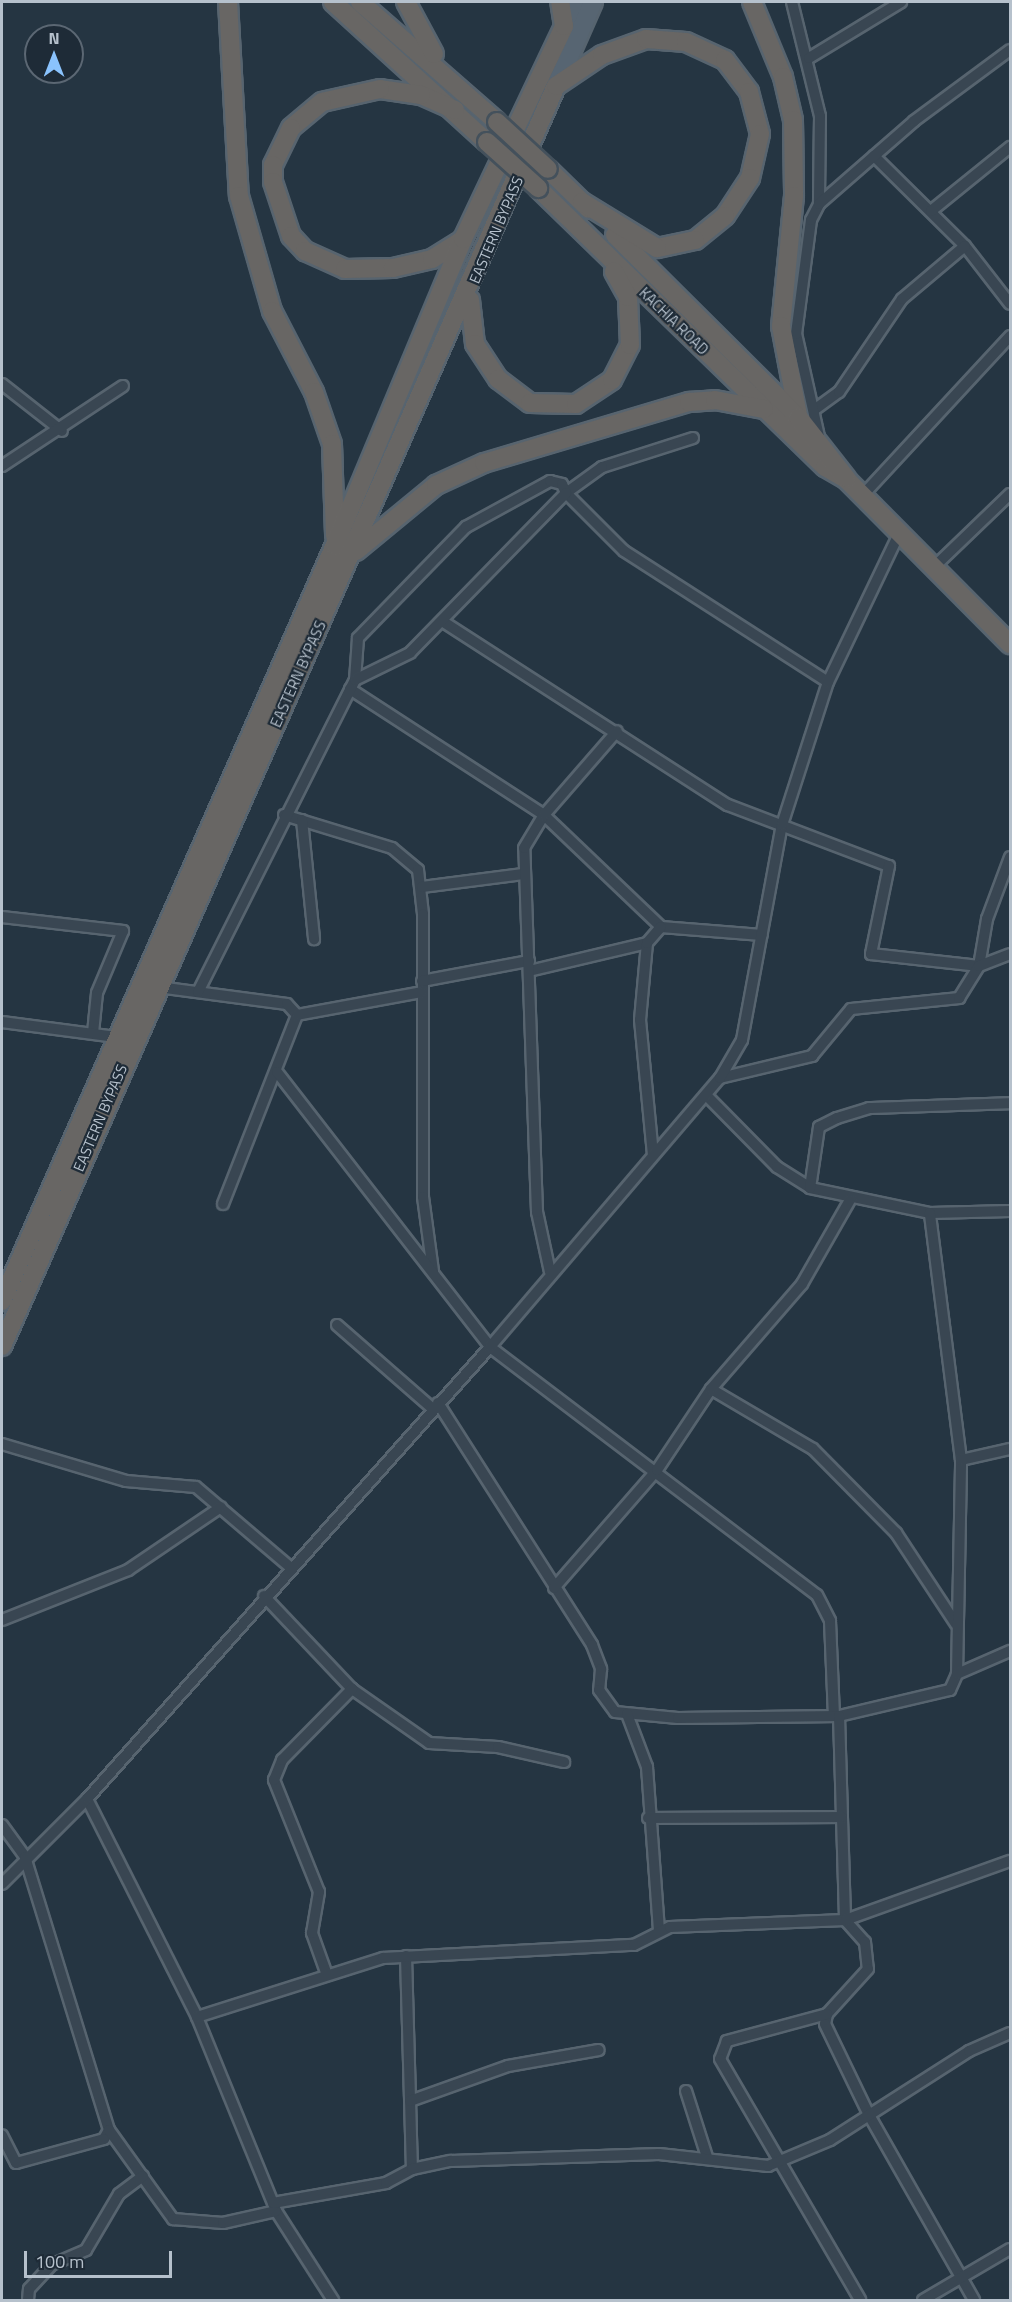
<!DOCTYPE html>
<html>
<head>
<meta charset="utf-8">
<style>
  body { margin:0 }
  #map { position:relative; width:1012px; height:2302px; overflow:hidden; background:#253542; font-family:"Titillium Web",sans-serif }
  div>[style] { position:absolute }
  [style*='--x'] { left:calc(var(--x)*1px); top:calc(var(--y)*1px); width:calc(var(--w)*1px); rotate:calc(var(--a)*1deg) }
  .roads { filter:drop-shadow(2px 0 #57646f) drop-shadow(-2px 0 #57646f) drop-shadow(0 2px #57646f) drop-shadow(0 -2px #57646f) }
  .minor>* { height:10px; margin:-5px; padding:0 5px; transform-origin:5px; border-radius:5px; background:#394652 }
  .primary>* { height:18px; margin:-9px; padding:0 9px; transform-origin:9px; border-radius:9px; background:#576572 }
  .trunk>* { height:18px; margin:-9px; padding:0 9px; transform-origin:9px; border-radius:9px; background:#686664 }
  .bridges { filter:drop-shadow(2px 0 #44515c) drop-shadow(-2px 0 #44515c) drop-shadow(0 2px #44515c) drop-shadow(0 -2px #44515c) }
  .trunk-bridge>* { height:18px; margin:-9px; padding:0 9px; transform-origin:9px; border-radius:9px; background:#686664 }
  span { translate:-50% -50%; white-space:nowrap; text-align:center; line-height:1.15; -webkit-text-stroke:4.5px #1e2b37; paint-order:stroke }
  .street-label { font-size:15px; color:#b6c1cc }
  .frame { position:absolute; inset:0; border:3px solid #b6c1cc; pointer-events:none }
  .north { position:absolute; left:24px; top:24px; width:60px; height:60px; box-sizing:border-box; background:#1e2b37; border:2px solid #5b6773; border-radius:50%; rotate:0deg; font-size:16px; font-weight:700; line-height:24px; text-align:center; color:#b6c1cc }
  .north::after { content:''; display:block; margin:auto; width:21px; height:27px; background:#8ac3fd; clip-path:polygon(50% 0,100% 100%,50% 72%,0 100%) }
  .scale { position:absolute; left:24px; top:2251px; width:148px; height:27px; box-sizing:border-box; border:3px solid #b6c1cc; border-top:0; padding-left:8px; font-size:18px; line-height:21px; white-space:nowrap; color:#b6c1cc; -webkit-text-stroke:4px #1e2b37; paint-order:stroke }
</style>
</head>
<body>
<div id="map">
  <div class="roads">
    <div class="minor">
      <i style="--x:792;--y:2;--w:117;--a:76.2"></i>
      <i style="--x:820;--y:116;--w:88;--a:90.7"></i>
      <i style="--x:809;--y:58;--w:108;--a:-31.3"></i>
      <i style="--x:874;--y:156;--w:128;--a:44.7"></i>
      <i style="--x:965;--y:246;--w:73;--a:52.2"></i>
      <i style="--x:931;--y:211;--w:102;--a:-39"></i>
      <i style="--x:2;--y:384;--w:76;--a:38.1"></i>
      <i style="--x:814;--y:410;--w:31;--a:-36"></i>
      <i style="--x:839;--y:392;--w:112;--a:-55.9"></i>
      <i style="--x:902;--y:299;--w:82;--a:-40.1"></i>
      <i style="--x:693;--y:438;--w:96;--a:162.3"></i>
      <i style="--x:602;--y:467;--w:44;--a:144.2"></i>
      <i style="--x:566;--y:493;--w:82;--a:45"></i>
      <i style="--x:624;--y:551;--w:242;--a:32.7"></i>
      <i style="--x:820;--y:441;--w:110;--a:-102.6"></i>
      <i style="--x:796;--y:334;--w:115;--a:-82.5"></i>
      <i style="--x:811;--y:220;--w:18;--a:-63"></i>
      <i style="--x:819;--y:204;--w:126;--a:-41.1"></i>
      <i style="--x:914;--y:121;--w:119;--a:-36.5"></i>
      <i style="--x:2;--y:466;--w:145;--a:-33.5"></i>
      <i style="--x:862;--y:496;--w:218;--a:-47.2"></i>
      <i style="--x:932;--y:569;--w:108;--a:-43.9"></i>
      <i style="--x:442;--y:621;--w:340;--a:32.8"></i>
      <i style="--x:728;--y:805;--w:172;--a:20.8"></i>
      <i style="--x:889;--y:866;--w:90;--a:101.6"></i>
      <i style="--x:871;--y:954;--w:109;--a:6.3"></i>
      <i style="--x:979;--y:966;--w:48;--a:-80.3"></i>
      <i style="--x:987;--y:919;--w:66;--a:-69.6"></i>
      <i style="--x:350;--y:689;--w:231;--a:33"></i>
      <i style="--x:544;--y:815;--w:162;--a:43.7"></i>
      <i style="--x:661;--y:927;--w:101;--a:4.5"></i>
      <i style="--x:284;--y:815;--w:113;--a:17"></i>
      <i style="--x:392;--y:848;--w:34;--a:40"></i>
      <i style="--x:418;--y:870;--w:44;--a:83.5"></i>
      <i style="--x:423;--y:914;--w:283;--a:90"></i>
      <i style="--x:423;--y:1197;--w:75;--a:82.3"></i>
      <i style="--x:302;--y:820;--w:120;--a:84.2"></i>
      <i style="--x:422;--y:887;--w:102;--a:-7.3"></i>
      <i style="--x:2;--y:917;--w:122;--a:6.6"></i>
      <i style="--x:123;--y:931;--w:67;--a:112.8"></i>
      <i style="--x:97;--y:993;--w:40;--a:95.7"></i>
      <i style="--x:529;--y:971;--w:121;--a:-13.3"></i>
      <i style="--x:422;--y:981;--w:109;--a:-10.6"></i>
      <i style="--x:158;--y:987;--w:130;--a:7.5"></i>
      <i style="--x:287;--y:1004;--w:15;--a:48"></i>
      <i style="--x:297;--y:1015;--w:203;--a:111.4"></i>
      <i style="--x:198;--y:992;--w:349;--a:-63.3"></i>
      <i style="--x:355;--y:680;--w:42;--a:-85.9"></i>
      <i style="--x:358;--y:638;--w:155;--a:-45.8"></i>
      <i style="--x:466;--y:527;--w:96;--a:-28.7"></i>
      <i style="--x:550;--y:481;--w:12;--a:14"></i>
      <i style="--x:562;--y:484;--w:10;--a:66"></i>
      <i style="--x:566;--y:493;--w:223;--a:134.3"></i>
      <i style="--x:410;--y:653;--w:61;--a:153.9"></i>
      <i style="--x:297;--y:1015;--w:127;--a:-10.4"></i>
      <i style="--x:2;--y:1022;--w:115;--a:7.5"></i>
      <i style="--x:277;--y:1072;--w:348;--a:52.2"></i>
      <i style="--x:490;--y:1347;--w:410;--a:37.2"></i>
      <i style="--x:817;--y:1595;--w:29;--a:63"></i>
      <i style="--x:830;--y:1621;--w:94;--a:87.6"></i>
      <i style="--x:720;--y:1078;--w:95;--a:-13.4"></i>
      <i style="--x:812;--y:1056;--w:61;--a:-50.3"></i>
      <i style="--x:851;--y:1009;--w:109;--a:-5.8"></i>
      <i style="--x:959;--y:998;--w:38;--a:-58"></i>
      <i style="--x:979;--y:966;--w:33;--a:-21"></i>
      <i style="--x:707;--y:1096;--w:100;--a:45.4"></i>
      <i style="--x:777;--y:1167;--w:39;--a:32"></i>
      <i style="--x:810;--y:1188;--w:123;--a:11.8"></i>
      <i style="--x:930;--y:1213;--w:80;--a:-1.4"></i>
      <i style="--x:653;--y:1155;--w:136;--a:-95.5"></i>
      <i style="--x:640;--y:1020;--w:77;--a:-84.8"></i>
      <i style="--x:647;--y:943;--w:21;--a:-49"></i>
      <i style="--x:810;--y:1188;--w:62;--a:-81.6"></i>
      <i style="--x:819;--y:1127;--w:20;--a:-27"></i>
      <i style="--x:837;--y:1118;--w:34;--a:-17"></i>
      <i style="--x:869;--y:1108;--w:141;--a:-2"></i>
      <i style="--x:550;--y:1272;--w:61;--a:-102.2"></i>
      <i style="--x:537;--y:1212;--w:364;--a:-92"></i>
      <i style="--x:524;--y:848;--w:39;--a:-59"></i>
      <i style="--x:544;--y:815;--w:111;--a:-49"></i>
      <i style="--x:337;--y:1325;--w:128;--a:41.2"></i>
      <i style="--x:711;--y:1389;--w:118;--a:30.5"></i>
      <i style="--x:813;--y:1449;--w:118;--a:45.3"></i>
      <i style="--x:896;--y:1533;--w:109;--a:56.6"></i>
      <i style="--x:438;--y:1403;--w:287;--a:57.5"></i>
      <i style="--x:592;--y:1645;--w:26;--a:69"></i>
      <i style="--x:601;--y:1669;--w:21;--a:95"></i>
      <i style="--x:599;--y:1690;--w:27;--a:54"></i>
      <i style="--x:615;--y:1712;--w:63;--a:5.4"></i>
      <i style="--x:678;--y:1718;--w:161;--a:-0.7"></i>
      <i style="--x:839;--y:1716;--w:114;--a:-13.2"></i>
      <i style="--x:950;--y:1690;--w:17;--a:-66"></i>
      <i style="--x:957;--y:1674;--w:214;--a:-88.9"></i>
      <i style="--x:961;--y:1460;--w:249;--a:-97.2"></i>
      <i style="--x:2;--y:1444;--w:129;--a:16.6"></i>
      <i style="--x:126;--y:1481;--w:70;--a:4.9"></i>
      <i style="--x:196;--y:1487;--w:123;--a:40.4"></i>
      <i style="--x:961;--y:1460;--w:50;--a:-12.7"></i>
      <i style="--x:554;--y:1588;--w:157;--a:-48.9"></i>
      <i style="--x:657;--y:1470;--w:97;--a:-56.3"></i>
      <i style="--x:711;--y:1389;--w:139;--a:-49.1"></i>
      <i style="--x:802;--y:1284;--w:97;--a:-60.3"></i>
      <i style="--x:264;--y:1596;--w:128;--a:46.6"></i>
      <i style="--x:352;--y:1689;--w:94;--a:35"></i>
      <i style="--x:429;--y:1743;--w:69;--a:3.3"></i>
      <i style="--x:498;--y:1747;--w:68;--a:12.8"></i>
      <i style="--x:2;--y:1620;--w:136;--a:-21.6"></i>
      <i style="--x:128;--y:1570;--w:112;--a:-34.1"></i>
      <i style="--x:957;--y:1674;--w:58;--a:-23.5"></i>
      <i style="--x:627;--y:1714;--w:57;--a:69.3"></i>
      <i style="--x:647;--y:1767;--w:163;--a:85.8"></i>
      <i style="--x:839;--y:1716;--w:204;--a:88.3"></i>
      <i style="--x:845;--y:1920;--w:30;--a:48"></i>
      <i style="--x:865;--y:1942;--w:27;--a:84"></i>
      <i style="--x:868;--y:1969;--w:61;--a:132.3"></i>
      <i style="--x:827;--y:2014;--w:10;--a:101"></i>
      <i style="--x:825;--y:2024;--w:101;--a:64.2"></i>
      <i style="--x:869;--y:2115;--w:213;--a:60.4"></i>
      <i style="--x:87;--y:1799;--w:244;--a:63.2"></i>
      <i style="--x:197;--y:2017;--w:209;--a:67.8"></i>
      <i style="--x:276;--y:2211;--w:106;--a:57.4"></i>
      <i style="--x:648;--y:1818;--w:194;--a:-0.3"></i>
      <i style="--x:2;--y:1825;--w:39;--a:54"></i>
      <i style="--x:25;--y:1857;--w:286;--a:72.9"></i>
      <i style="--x:109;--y:2130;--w:10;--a:119"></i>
      <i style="--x:104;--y:2139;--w:91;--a:164.7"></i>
      <i style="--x:16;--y:2163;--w:31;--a:-117"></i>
      <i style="--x:2;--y:1884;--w:120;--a:-45"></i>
      <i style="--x:87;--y:1799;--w:606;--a:-48.28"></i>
      <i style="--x:490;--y:1347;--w:354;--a:-49.5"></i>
      <i style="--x:720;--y:1078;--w:44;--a:-59.9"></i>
      <i style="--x:742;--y:1040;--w:219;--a:-79.5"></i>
      <i style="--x:782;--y:825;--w:150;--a:-72.2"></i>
      <i style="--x:828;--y:682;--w:162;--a:-64.4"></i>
      <i style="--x:406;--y:1956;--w:213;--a:88.4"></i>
      <i style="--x:327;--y:1975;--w:45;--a:-109.7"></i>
      <i style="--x:312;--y:1933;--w:42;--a:-80.3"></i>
      <i style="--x:319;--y:1892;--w:121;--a:-111.9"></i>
      <i style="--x:274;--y:1780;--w:22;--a:-68"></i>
      <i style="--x:282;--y:1760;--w:100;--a:-45.4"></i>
      <i style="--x:827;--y:2014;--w:104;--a:164.9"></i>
      <i style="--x:727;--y:2041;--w:19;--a:111"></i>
      <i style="--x:720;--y:2059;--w:279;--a:59.8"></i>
      <i style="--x:197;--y:2017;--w:195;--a:-17.6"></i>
      <i style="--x:383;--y:1958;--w:251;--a:-3"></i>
      <i style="--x:634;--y:1945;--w:40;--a:-26.6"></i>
      <i style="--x:670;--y:1927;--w:175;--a:-2.3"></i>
      <i style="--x:845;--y:1920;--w:175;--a:-19.7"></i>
      <i style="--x:686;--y:2091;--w:69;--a:72.3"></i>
      <i style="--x:410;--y:2101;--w:104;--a:-19.7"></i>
      <i style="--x:508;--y:2066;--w:92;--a:-10"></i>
      <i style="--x:109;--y:2130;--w:110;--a:54.3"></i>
      <i style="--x:173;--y:2219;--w:50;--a:4.6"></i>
      <i style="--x:223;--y:2223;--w:54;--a:-12.8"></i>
      <i style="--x:273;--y:2203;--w:115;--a:-10"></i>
      <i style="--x:386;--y:2183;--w:30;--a:-28"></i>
      <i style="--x:412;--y:2169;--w:40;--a:-12"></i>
      <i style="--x:451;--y:2161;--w:208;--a:-1.9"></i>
      <i style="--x:659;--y:2154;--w:110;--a:6.3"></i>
      <i style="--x:768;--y:2166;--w:67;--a:-22.8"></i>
      <i style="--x:830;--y:2140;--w:165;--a:-32.6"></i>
      <i style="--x:969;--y:2051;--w:45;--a:-23.7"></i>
      <i style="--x:28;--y:2300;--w:11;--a:-85"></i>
      <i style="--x:29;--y:2289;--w:33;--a:-47"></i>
      <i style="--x:51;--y:2265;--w:38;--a:-23"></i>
      <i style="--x:86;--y:2250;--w:65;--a:-59.5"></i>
      <i style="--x:119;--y:2194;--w:30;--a:-37"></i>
      <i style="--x:923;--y:2300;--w:101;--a:-30.4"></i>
    </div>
    <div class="primary">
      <i style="--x:564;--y:26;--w:26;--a:-67"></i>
      <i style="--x:556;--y:86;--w:92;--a:-66.2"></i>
    </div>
    <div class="trunk">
      <i style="--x:228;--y:2;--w:194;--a:86.8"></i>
      <i style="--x:239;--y:196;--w:120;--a:74"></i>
      <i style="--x:272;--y:311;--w:91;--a:62.6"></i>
      <i style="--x:314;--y:392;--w:55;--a:70.9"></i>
      <i style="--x:332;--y:444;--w:92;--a:88.1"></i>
      <i style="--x:333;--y:2;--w:208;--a:42.3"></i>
      <i style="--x:360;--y:2;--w:182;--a:41.2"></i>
      <i style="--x:406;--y:2;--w:59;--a:61.7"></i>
      <i style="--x:752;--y:2;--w:81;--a:67.5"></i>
      <i style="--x:783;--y:77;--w:44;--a:76.9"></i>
      <i style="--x:793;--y:120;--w:76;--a:89.2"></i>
      <i style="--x:794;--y:196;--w:131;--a:95.7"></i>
      <i style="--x:781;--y:326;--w:91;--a:79.2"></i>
      <i style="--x:455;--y:110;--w:37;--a:-156"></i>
      <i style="--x:421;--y:95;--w:41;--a:-171.7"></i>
      <i style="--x:380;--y:89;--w:59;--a:167.4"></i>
      <i style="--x:322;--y:102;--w:40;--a:140"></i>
      <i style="--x:291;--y:128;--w:41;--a:115.9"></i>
      <i style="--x:273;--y:165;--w:17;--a:90"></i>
      <i style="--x:273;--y:182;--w:57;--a:71.6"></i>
      <i style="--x:291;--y:236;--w:21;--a:47"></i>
      <i style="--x:305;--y:251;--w:44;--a:24.2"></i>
      <i style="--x:345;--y:269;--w:48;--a:-1.2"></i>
      <i style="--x:393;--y:268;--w:40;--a:-13"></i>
      <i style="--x:432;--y:259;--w:36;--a:-32"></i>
      <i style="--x:548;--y:169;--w:57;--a:44.3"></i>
      <i style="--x:538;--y:188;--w:400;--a:44.2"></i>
      <i style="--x:825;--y:467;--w:24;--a:30"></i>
      <i style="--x:846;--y:479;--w:233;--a:45.2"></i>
      <i style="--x:615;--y:235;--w:258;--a:44.8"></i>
      <i style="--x:798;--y:417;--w:78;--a:51.8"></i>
      <i style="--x:470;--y:300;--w:44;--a:83.5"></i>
      <i style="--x:475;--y:344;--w:42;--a:56.7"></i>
      <i style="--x:498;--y:379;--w:40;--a:37"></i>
      <i style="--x:530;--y:403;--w:46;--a:1.2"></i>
      <i style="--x:576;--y:404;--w:43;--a:-33.7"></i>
      <i style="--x:612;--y:380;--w:39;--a:-63"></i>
      <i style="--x:630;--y:345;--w:48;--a:-92.4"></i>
      <i style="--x:628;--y:297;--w:29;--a:-119"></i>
      <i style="--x:356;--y:551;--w:104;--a:-39.5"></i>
      <i style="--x:436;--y:485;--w:53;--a:-24.6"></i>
      <i style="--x:484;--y:463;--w:214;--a:-16.6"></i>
      <i style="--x:689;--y:402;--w:26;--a:-4"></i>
      <i style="--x:715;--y:400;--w:50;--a:10.4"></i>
      <i style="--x:2;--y:1301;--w:826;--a:-66.23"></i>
      <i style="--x:335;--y:545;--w:332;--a:-67.3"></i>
      <i style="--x:463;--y:239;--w:236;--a:-64.6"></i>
      <i style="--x:564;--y:26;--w:24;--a:-99"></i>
      <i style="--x:2;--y:1346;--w:1376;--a:-66.27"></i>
      <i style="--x:556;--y:86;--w:55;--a:-34"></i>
      <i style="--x:602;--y:55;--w:47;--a:-20"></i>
      <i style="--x:646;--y:39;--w:40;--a:4.3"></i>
      <i style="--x:686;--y:42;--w:43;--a:24.8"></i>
      <i style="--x:725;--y:60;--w:40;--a:53"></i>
      <i style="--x:749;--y:92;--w:43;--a:75.3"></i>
      <i style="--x:760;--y:134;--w:45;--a:102.8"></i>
      <i style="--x:750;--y:178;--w:45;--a:123.3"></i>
      <i style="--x:725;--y:216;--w:38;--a:141"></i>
      <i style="--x:695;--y:240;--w:39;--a:168"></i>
      <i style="--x:657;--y:248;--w:88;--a:-148.5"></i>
    </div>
  </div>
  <div class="bridges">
    <div class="trunk-bridge">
      <i style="--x:497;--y:122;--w:69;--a:42.7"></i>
      <i style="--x:487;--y:142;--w:69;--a:42"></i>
    </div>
  </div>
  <div class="street-label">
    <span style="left:496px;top:230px;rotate:-67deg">EASTERN BYPASS</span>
    <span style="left:674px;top:321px;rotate:44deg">KACHIA ROAD</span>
    <span style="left:298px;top:674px;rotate:-66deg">EASTERN BYPASS</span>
    <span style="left:100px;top:1118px;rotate:-67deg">EASTERN BYPASS</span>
  </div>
  <div class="frame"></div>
  <div class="north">N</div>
  <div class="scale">100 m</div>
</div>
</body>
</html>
